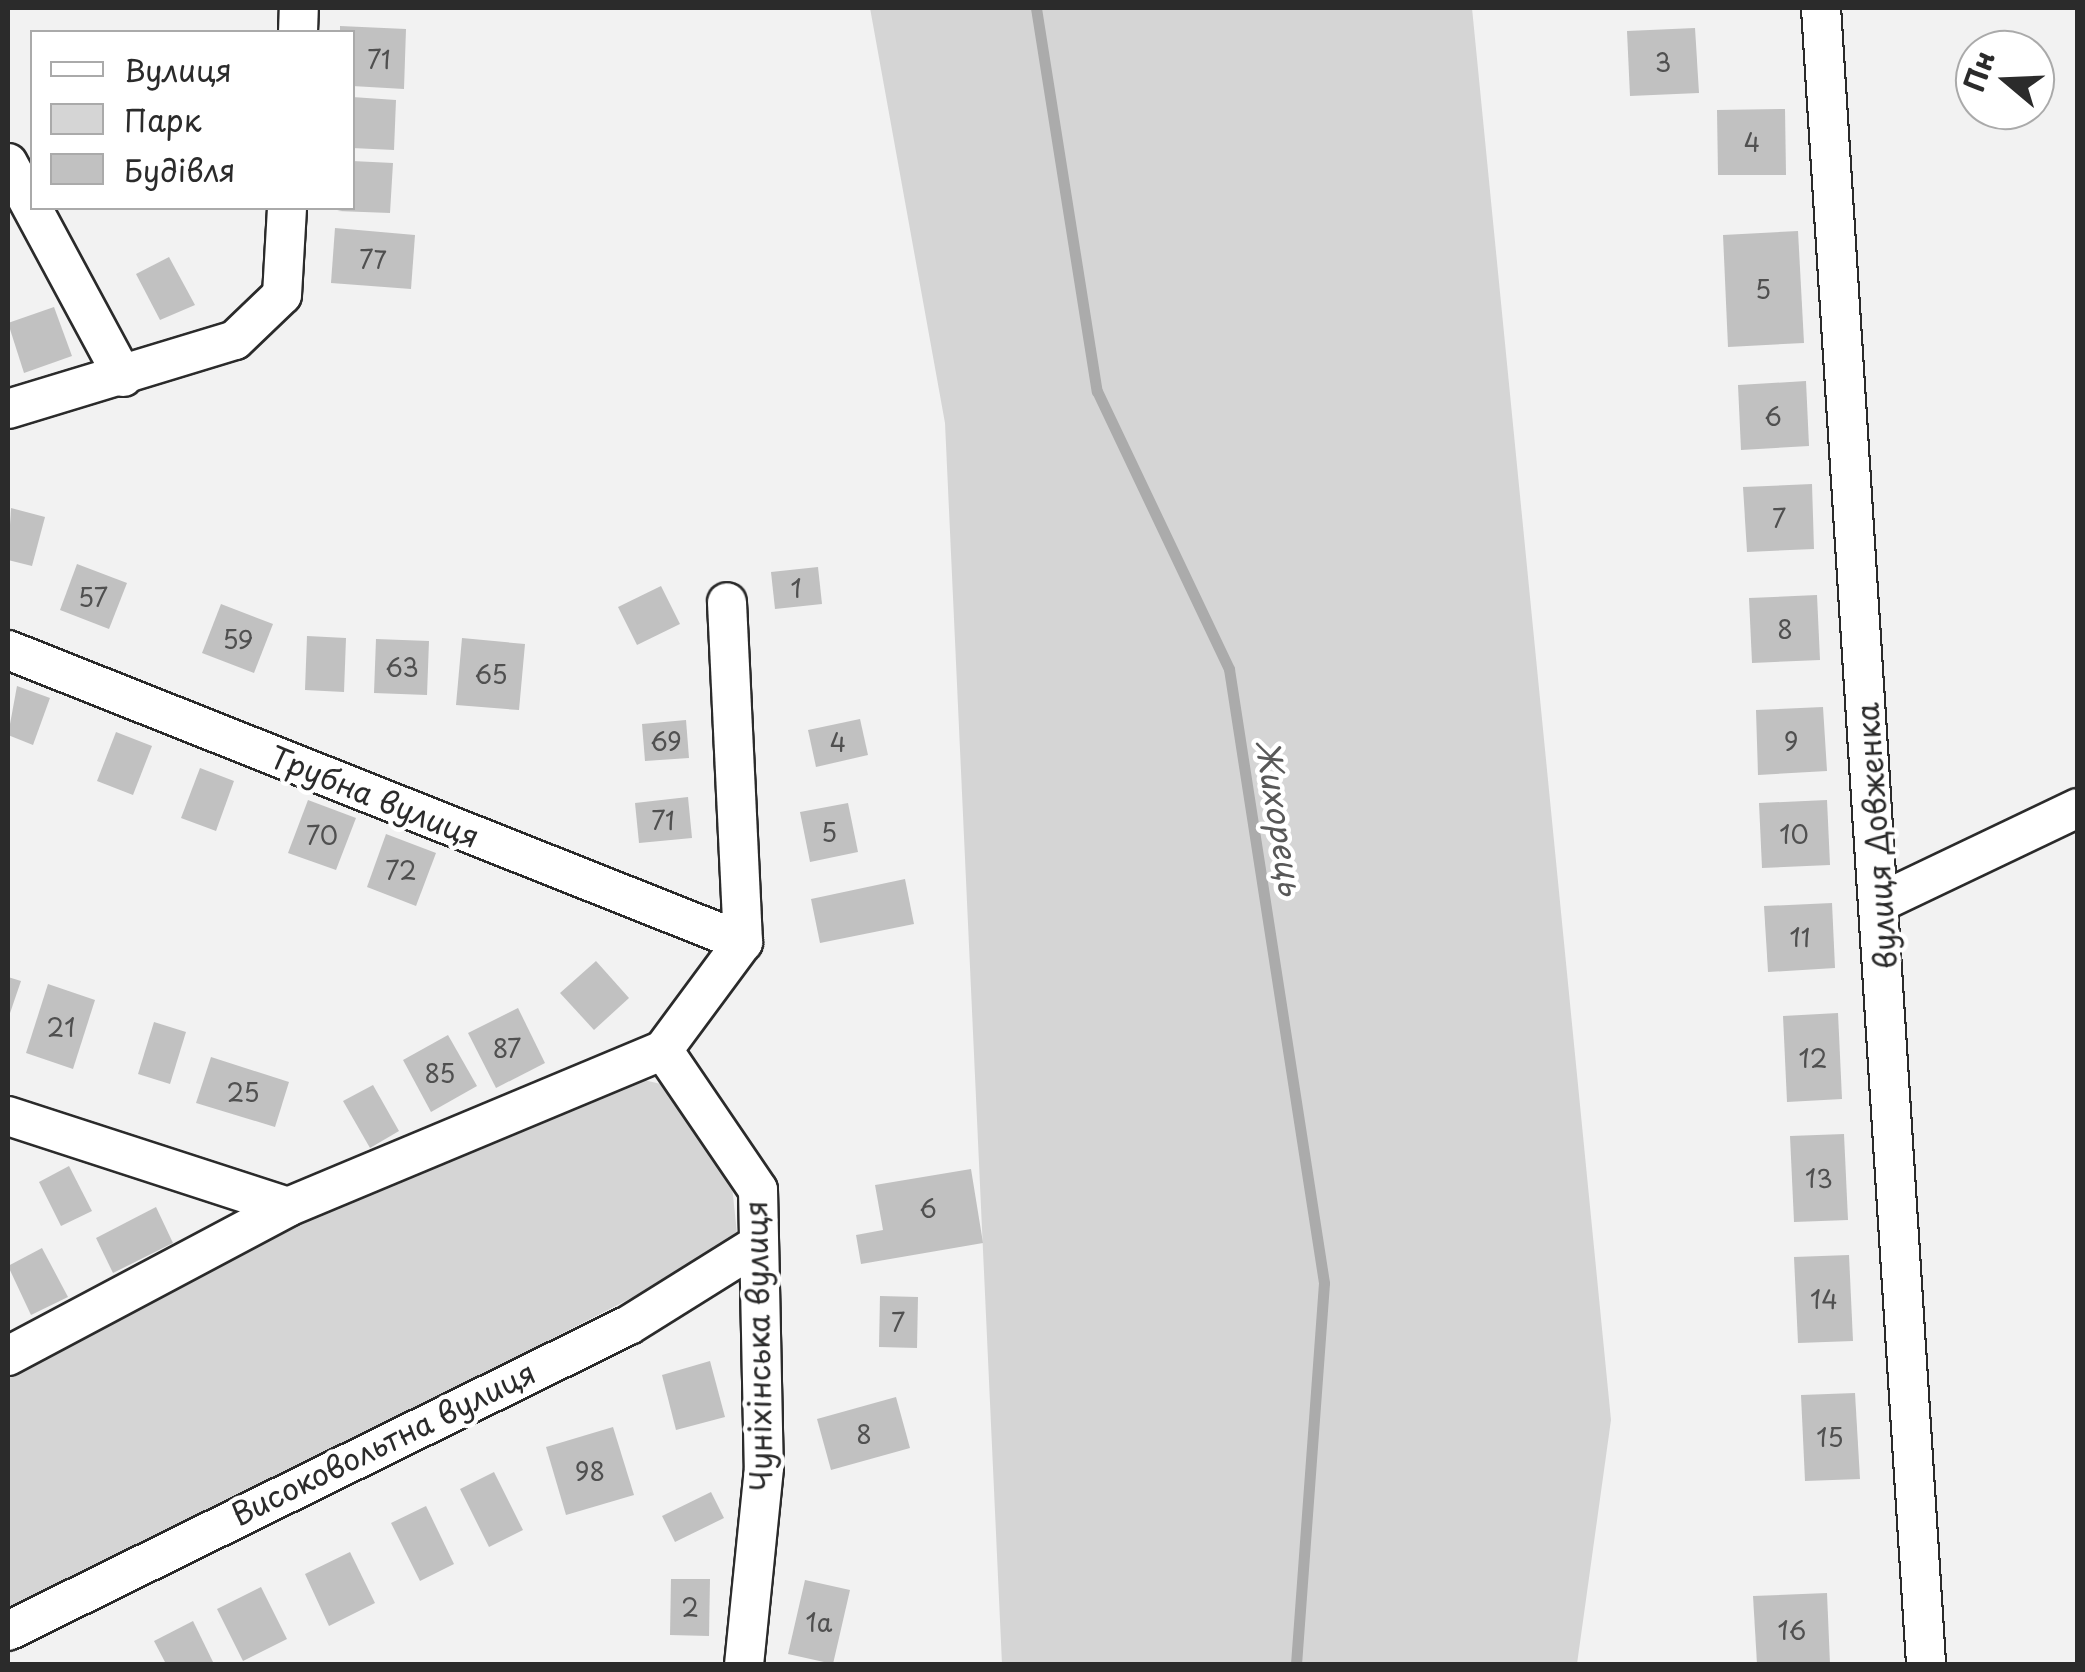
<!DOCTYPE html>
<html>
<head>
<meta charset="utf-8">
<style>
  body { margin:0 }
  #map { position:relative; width:2085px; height:1672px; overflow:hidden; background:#f2f2f2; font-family:"Playpen Sans",sans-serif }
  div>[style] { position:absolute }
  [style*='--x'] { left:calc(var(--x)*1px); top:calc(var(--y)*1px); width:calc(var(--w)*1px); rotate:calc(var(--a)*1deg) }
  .green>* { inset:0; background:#d5d5d5 }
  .stream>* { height:11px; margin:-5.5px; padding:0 5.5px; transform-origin:5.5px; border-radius:5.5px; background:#ababab }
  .building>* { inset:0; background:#c1c1c1 }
  .roads { filter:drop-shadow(2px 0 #2b2b2b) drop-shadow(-2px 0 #2b2b2b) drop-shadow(0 2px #2b2b2b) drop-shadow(0 -2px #2b2b2b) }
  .minor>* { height:38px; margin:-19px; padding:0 19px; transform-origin:19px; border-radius:19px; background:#fff }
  span { translate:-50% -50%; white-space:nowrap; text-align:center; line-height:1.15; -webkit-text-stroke:9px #fff; paint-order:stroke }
  .number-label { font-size:25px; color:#505050 }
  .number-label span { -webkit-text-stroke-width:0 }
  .street-label { font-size:30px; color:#2b2b2b }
  .water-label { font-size:32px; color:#585858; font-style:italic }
  .frame { position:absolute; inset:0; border:10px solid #2b2b2b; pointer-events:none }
  .legend { position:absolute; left:30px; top:30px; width:325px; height:180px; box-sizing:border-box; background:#fff; border:2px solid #aaa; margin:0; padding:12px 18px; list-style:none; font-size:30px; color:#2b2b2b }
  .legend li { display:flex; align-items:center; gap:20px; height:50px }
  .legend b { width:50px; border:2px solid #aaa }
  .north { position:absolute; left:1955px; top:30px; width:100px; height:100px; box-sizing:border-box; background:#fff; border:2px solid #aaa; border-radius:50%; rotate:289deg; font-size:28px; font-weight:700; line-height:40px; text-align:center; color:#2b2b2b }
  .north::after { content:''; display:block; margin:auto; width:35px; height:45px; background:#2b2b2b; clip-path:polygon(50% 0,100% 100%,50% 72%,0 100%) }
</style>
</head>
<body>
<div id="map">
  <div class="green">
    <i style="clip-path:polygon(870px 8px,1472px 8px,1611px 1420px,1577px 1664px,1002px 1664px,945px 423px)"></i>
    <i style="clip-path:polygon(627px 1076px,682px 1089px,730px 1167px,738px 1243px,8px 1619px,8px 1375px,273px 1234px)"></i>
  </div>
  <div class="stream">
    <i style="--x:1036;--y:8;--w:388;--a:81"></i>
    <i style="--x:1097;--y:391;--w:308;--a:64.6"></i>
    <i style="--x:1229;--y:669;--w:621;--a:81.2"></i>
    <i style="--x:1324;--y:1283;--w:382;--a:94.2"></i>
  </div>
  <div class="building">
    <i style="clip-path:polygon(340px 26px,406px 29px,404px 89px,352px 86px,352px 32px,340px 32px)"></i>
    <i style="clip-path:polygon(1695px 28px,1699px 93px,1630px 96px,1627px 31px)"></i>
    <i style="clip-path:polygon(352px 97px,396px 100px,394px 150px,352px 148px)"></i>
    <i style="clip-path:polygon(1785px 109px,1786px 175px,1718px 175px,1717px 110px)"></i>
    <i style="clip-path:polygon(352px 161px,393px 163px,390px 213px,337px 211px,352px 208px)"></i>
    <i style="clip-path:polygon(335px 228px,415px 235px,411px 289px,331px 283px)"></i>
    <i style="clip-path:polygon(1798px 231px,1804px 343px,1728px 347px,1723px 235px)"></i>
    <i style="clip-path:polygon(169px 257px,195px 305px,160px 320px,136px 274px)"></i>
    <i style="clip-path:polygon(54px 307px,72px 356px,24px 373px,8px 323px)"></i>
    <i style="clip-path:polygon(1806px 381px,1809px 446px,1741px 450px,1738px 385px)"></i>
    <i style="clip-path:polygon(1812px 484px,1814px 549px,1747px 552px,1743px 487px)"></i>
    <i style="clip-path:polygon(11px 508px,45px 517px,32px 566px,8px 560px)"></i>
    <i style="clip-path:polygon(77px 564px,127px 583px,109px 629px,60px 610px)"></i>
    <i style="clip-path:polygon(818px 567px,822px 604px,775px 609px,771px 572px)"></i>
    <i style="clip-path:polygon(661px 586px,680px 624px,637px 645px,618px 607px)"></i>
    <i style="clip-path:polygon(1817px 595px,1820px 660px,1752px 663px,1749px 598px)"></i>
    <i style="clip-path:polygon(221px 604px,273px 624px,254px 673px,202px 653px)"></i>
    <i style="clip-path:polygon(307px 636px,346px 638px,344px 692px,305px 690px)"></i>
    <i style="clip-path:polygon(462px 638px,525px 644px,519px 710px,456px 705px)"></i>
    <i style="clip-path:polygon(376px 639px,429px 641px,427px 695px,374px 693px)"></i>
    <i style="clip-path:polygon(17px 686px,50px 698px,33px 745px,8px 735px)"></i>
    <i style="clip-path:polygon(1823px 707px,1827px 771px,1758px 775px,1756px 710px)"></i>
    <i style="clip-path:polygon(860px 719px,868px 755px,816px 767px,808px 730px)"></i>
    <i style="clip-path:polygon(686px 720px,689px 758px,645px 761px,642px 724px)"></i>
    <i style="clip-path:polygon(116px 732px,152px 746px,133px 795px,97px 781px)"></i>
    <i style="clip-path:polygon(200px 768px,234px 781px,216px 831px,181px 818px)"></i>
    <i style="clip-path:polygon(688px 797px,692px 838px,639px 843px,635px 803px)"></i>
    <i style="clip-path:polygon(308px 800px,356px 818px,336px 870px,288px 853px)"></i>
    <i style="clip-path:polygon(1827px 800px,1830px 865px,1762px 868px,1759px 803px)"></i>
    <i style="clip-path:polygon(848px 803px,858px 852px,810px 862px,800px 812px)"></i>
    <i style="clip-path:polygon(386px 834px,436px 853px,416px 906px,367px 887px)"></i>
    <i style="clip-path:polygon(905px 879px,914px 924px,820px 943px,811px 899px)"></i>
    <i style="clip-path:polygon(1832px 903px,1835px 968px,1768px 972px,1764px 906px)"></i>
    <i style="clip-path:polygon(596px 961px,629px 998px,594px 1030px,560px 993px)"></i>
    <i style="clip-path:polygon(8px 977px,21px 981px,8px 1019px)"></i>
    <i style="clip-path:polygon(48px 984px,95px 1000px,73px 1069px,26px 1053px)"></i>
    <i style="clip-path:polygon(518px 1008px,545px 1063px,496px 1088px,468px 1033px)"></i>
    <i style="clip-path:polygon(1838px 1013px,1842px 1099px,1787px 1102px,1783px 1016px)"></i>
    <i style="clip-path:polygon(154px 1022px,186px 1032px,170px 1084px,138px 1074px)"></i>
    <i style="clip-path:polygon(448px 1035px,477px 1086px,431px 1112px,403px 1060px)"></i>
    <i style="clip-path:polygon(211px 1057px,289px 1082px,275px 1127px,196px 1103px)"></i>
    <i style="clip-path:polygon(373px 1085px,399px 1131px,370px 1148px,343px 1101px)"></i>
    <i style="clip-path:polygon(1844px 1134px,1848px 1220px,1794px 1222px,1790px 1136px)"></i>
    <i style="clip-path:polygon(69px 1166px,92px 1211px,61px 1226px,39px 1182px)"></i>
    <i style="clip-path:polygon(971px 1169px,983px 1243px,861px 1264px,856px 1235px,883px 1230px,875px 1185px)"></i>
    <i style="clip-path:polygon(156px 1207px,173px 1243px,113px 1273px,96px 1238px)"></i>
    <i style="clip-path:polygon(42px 1248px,68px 1297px,31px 1315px,8px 1266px)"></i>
    <i style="clip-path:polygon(1849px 1255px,1853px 1341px,1798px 1343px,1794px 1257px)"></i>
    <i style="clip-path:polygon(880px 1296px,918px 1297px,917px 1348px,879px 1347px)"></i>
    <i style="clip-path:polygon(710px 1361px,725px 1417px,676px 1430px,662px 1375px)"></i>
    <i style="clip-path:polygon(1855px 1393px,1860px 1479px,1805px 1481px,1801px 1395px)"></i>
    <i style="clip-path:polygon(896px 1397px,910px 1448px,831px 1470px,817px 1419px)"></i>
    <i style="clip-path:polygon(613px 1427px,634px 1495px,566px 1515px,546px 1447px)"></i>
    <i style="clip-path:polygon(494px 1472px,523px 1530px,489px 1547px,460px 1489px)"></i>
    <i style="clip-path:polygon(711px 1492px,724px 1518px,675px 1542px,662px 1516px)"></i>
    <i style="clip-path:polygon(426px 1506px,454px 1564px,420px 1581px,391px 1523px)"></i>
    <i style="clip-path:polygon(350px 1552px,375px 1603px,329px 1626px,305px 1574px)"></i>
    <i style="clip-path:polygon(671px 1579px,710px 1579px,709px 1636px,670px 1635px)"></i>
    <i style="clip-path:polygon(805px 1580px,850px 1590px,833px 1664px,788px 1654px)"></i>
    <i style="clip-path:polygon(261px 1587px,287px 1639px,243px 1661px,217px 1609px)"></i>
    <i style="clip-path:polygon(1827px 1593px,1830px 1664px,1757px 1664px,1753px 1596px)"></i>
    <i style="clip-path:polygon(193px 1621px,214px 1664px,166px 1664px,154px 1641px)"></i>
  </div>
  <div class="roads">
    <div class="minor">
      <i style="--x:1821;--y:8;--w:1659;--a:86.37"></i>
      <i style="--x:298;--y:32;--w:24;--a:-88"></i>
      <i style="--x:8;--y:163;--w:243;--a:61.7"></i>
      <i style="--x:8;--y:409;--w:237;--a:-16.9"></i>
      <i style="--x:235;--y:340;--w:65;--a:-43.8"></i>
      <i style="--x:282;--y:295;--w:87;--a:-86.7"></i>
      <i style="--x:8;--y:650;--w:791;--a:21.67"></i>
      <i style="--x:1881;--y:902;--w:218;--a:-25.5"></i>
      <i style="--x:663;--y:1050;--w:169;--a:55.8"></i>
      <i style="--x:758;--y:1190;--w:278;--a:88.8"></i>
      <i style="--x:764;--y:1468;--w:197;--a:95.8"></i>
      <i style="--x:663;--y:1050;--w:134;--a:-53.5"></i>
      <i style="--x:743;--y:942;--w:340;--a:-92.7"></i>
      <i style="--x:8;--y:1116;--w:294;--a:18"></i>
      <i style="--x:8;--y:1356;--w:317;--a:-28"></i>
      <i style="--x:288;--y:1207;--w:407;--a:-22.7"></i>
      <i style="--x:8;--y:1631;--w:692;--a:-26.23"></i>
      <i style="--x:629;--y:1325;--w:147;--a:-32"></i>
    </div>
  </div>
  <div class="number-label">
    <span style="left:379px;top:59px">71</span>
    <span style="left:1663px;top:62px">3</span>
    <span style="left:1752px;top:142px">4</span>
    <span style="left:373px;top:259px">77</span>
    <span style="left:1763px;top:289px">5</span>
    <span style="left:1773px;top:416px">6</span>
    <span style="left:1779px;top:518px">7</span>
    <span style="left:796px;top:588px">1</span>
    <span style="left:93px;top:597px">57</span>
    <span style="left:1785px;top:629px">8</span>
    <span style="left:238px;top:639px">59</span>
    <span style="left:402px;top:667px">63</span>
    <span style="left:491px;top:674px">65</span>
    <span style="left:666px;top:741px">69</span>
    <span style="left:1791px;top:741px">9</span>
    <span style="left:838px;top:742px">4</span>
    <span style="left:663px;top:820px">71</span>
    <span style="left:829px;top:832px">5</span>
    <span style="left:1794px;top:834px">10</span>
    <span style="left:322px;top:835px">70</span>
    <span style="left:401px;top:870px">72</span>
    <span style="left:1800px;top:937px">11</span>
    <span style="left:61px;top:1027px">21</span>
    <span style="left:507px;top:1048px">87</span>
    <span style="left:1813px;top:1058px">12</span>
    <span style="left:440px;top:1073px">85</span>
    <span style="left:243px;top:1092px">25</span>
    <span style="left:1819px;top:1178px">13</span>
    <span style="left:928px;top:1208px">6</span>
    <span style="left:1824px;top:1299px">14</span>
    <span style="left:898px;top:1322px">7</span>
    <span style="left:864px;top:1434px">8</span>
    <span style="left:1830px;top:1437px">15</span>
    <span style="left:590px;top:1471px">98</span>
    <span style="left:690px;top:1607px">2</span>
    <span style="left:819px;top:1622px">1а</span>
    <span style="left:1792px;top:1630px">16</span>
  </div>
  <div class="street-label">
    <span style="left:375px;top:796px;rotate:22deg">Трубна вулиця</span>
    <span style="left:1876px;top:836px;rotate:-94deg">вулиця Довженка</span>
    <span style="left:758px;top:1346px;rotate:-91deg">Чуніхінська вулиця</span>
    <span style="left:383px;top:1443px;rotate:-26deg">Високовольтна вулиця</span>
  </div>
  <div class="water-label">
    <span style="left:1280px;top:817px;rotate:81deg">Жихорець</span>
  </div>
  <div class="frame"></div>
  <ul class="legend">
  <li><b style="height:12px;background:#fff"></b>Вулиця</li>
  <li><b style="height:28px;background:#d5d5d5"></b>Парк</li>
  <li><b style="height:28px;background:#c1c1c1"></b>Будівля</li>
  </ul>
  <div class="north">Пн</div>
</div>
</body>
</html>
